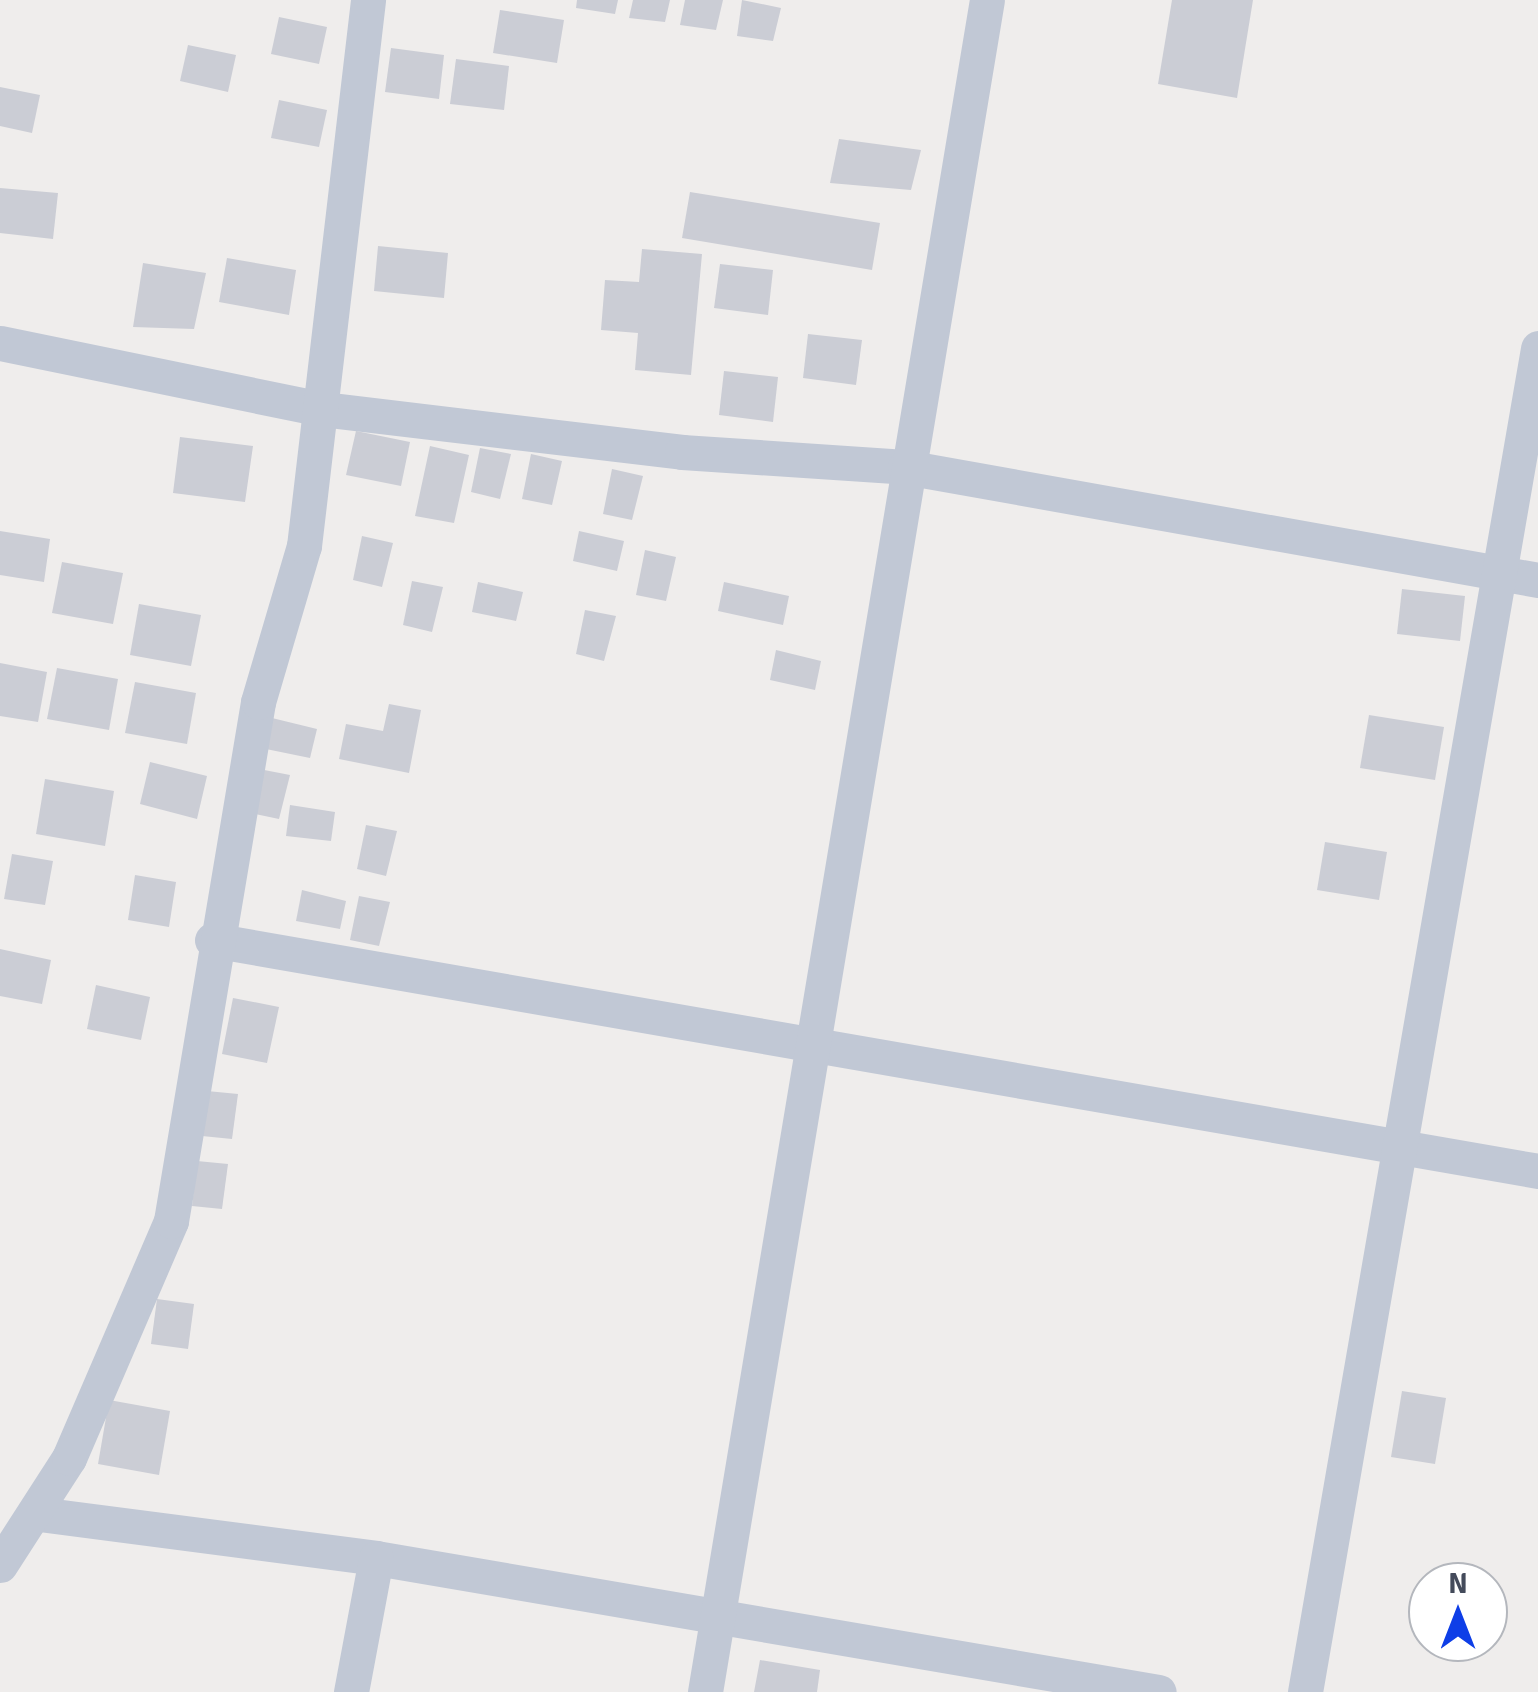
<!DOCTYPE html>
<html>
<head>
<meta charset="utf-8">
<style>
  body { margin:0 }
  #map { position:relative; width:1538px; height:1692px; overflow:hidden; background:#efedec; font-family:Signika,sans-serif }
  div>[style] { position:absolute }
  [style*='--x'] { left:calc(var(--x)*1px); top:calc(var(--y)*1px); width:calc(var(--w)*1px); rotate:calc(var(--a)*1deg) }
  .building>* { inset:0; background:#cbcdd5 }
  .minor>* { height:35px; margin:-17.5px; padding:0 17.5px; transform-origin:17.5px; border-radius:17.5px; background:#c1c8d5 }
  span { translate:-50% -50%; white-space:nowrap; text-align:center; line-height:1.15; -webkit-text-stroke:8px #fff; paint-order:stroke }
  .north { position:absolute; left:1408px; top:1562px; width:100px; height:100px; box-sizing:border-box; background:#fff; border:2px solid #b4b7bd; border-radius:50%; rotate:0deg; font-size:28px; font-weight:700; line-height:40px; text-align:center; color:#444b5b }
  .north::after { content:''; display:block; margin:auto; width:35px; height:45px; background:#0e3ee7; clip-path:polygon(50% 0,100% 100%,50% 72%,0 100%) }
</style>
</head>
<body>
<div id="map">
  <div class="building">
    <i style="clip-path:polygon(577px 0,618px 0,615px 14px,576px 8px)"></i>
    <i style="clip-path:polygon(633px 0,670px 0,665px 22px,629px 18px)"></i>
    <i style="clip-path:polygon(685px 0,723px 0,716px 30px,680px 25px)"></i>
    <i style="clip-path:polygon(742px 0,781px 8px,773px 41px,737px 36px)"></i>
    <i style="clip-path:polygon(1172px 0,1253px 0,1237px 98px,1158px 84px)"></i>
    <i style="clip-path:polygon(500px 10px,564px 20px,557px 63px,493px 53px)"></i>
    <i style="clip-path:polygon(279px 17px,327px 27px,319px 64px,271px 54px)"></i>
    <i style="clip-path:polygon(188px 45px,236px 55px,228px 92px,180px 81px)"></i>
    <i style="clip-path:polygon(391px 48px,444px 55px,439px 99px,385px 92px)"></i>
    <i style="clip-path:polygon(456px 59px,509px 66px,504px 110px,450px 104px)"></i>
    <i style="clip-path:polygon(0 87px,40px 95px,32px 133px,0 126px)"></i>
    <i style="clip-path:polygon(279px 100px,327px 110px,319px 147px,271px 138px)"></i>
    <i style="clip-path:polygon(839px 139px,921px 150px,911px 190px,830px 183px)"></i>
    <i style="clip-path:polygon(0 188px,58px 193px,53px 239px,0 233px)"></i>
    <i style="clip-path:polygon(690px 192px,880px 223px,872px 270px,682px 238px)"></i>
    <i style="clip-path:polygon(378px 246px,448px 253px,444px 298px,374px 291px)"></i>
    <i style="clip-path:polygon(642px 249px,702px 254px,691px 375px,635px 370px,638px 333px,601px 330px,605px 280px,639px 282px)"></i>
    <i style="clip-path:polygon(227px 258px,296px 270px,289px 315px,219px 302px)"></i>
    <i style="clip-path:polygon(143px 263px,206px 273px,194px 329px,133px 327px)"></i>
    <i style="clip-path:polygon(720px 264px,773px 270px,768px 315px,714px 308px)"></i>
    <i style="clip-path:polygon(808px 334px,862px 340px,856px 385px,803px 378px)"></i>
    <i style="clip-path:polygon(724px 371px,778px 377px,773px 422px,719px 415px)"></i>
    <i style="clip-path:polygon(356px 431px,410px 442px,401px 486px,346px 475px)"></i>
    <i style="clip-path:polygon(180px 437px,253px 446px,245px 502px,173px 493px)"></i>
    <i style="clip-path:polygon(430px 446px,469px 455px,454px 523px,415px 516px)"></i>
    <i style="clip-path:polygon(480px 448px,511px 454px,500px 499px,471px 492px)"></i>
    <i style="clip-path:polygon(531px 454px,562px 461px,552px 505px,522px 499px)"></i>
    <i style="clip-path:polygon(612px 469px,643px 476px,632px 520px,603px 514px)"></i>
    <i style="clip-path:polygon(0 531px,50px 539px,44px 582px,0 575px)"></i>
    <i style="clip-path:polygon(579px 531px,624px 541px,617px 571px,573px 561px)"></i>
    <i style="clip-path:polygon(362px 536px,393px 543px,382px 587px,353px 580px)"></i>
    <i style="clip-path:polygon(645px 550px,676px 557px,666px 601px,636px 595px)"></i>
    <i style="clip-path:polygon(62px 562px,123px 573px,113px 624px,52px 613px)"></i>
    <i style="clip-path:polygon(412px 581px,443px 587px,432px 632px,403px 625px)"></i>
    <i style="clip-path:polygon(478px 582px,523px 592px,516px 621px,472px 612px)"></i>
    <i style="clip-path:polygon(724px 582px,789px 596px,783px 625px,718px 611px)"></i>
    <i style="clip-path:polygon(1402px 589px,1465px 596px,1460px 641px,1397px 634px)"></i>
    <i style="clip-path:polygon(139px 604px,201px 615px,191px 666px,130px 655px)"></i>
    <i style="clip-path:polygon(585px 610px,616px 616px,604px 661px,576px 654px)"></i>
    <i style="clip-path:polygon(776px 650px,821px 661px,815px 690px,770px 680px)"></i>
    <i style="clip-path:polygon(0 663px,47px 672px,38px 722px,0 716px)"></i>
    <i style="clip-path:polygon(57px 668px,118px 679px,109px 730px,47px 719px)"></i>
    <i style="clip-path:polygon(135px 682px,196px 693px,187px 744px,125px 733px)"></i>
    <i style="clip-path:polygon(389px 704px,421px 710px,409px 773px,339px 759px,346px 724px,383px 731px)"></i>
    <i style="clip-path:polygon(1369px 715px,1444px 727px,1435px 780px,1360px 768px)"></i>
    <i style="clip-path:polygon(272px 718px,317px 729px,310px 758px,266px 749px)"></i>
    <i style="clip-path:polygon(150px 762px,207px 776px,197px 819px,140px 804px)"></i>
    <i style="clip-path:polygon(259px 769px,290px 775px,279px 819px,250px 813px)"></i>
    <i style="clip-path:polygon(45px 779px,114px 791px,105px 846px,36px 834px)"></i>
    <i style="clip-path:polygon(290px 805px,335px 812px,331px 841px,286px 836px)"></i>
    <i style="clip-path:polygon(366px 825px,397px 831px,386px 876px,357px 869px)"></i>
    <i style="clip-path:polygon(1325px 842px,1387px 852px,1379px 900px,1317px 890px)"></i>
    <i style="clip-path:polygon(12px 854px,53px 861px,45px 905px,4px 899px)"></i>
    <i style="clip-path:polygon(135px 875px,176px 882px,169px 927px,128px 920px)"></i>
    <i style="clip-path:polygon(302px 890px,346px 901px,340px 929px,296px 921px)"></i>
    <i style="clip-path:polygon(359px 896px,390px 902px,379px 946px,350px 940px)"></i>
    <i style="clip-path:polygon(0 949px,51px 960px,42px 1004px,0 996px)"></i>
    <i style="clip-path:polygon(96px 985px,150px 997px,141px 1040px,87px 1029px)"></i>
    <i style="clip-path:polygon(233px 998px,279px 1007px,267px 1063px,222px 1054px)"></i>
    <i style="clip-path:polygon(207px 1091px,238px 1094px,232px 1139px,202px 1136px)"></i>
    <i style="clip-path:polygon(197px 1161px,228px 1164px,222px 1209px,192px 1206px)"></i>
    <i style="clip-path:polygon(157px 1299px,194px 1304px,188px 1349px,151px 1344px)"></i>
    <i style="clip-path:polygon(1402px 1391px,1446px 1398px,1435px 1464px,1391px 1457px)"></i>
    <i style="clip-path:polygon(109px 1400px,170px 1411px,159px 1475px,98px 1464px)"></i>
    <i style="clip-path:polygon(760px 1660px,820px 1670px,817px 1692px,754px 1692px)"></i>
  </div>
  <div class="minor">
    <i style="--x:0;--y:343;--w:329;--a:11.6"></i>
    <i style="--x:322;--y:409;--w:363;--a:6.8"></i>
    <i style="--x:682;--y:452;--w:224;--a:3.8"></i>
    <i style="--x:905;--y:467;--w:643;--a:10.12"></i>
    <i style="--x:212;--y:940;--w:1346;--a:9.88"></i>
    <i style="--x:39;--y:1514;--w:340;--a:7.4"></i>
    <i style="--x:376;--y:1558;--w:794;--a:9.71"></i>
    <i style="--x:0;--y:1565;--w:127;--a:-57.2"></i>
    <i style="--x:69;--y:1458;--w:258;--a:-66.7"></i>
    <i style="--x:171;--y:1221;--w:526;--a:-80.48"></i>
    <i style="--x:258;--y:702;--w:163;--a:-73.6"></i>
    <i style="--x:304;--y:546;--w:550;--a:-83.31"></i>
    <i style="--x:351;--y:1692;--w:136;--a:-79.4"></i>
    <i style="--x:705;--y:1692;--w:1715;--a:-80.54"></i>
    <i style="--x:1305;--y:1692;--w:1364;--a:-80.16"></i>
  </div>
  <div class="north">N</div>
</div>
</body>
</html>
